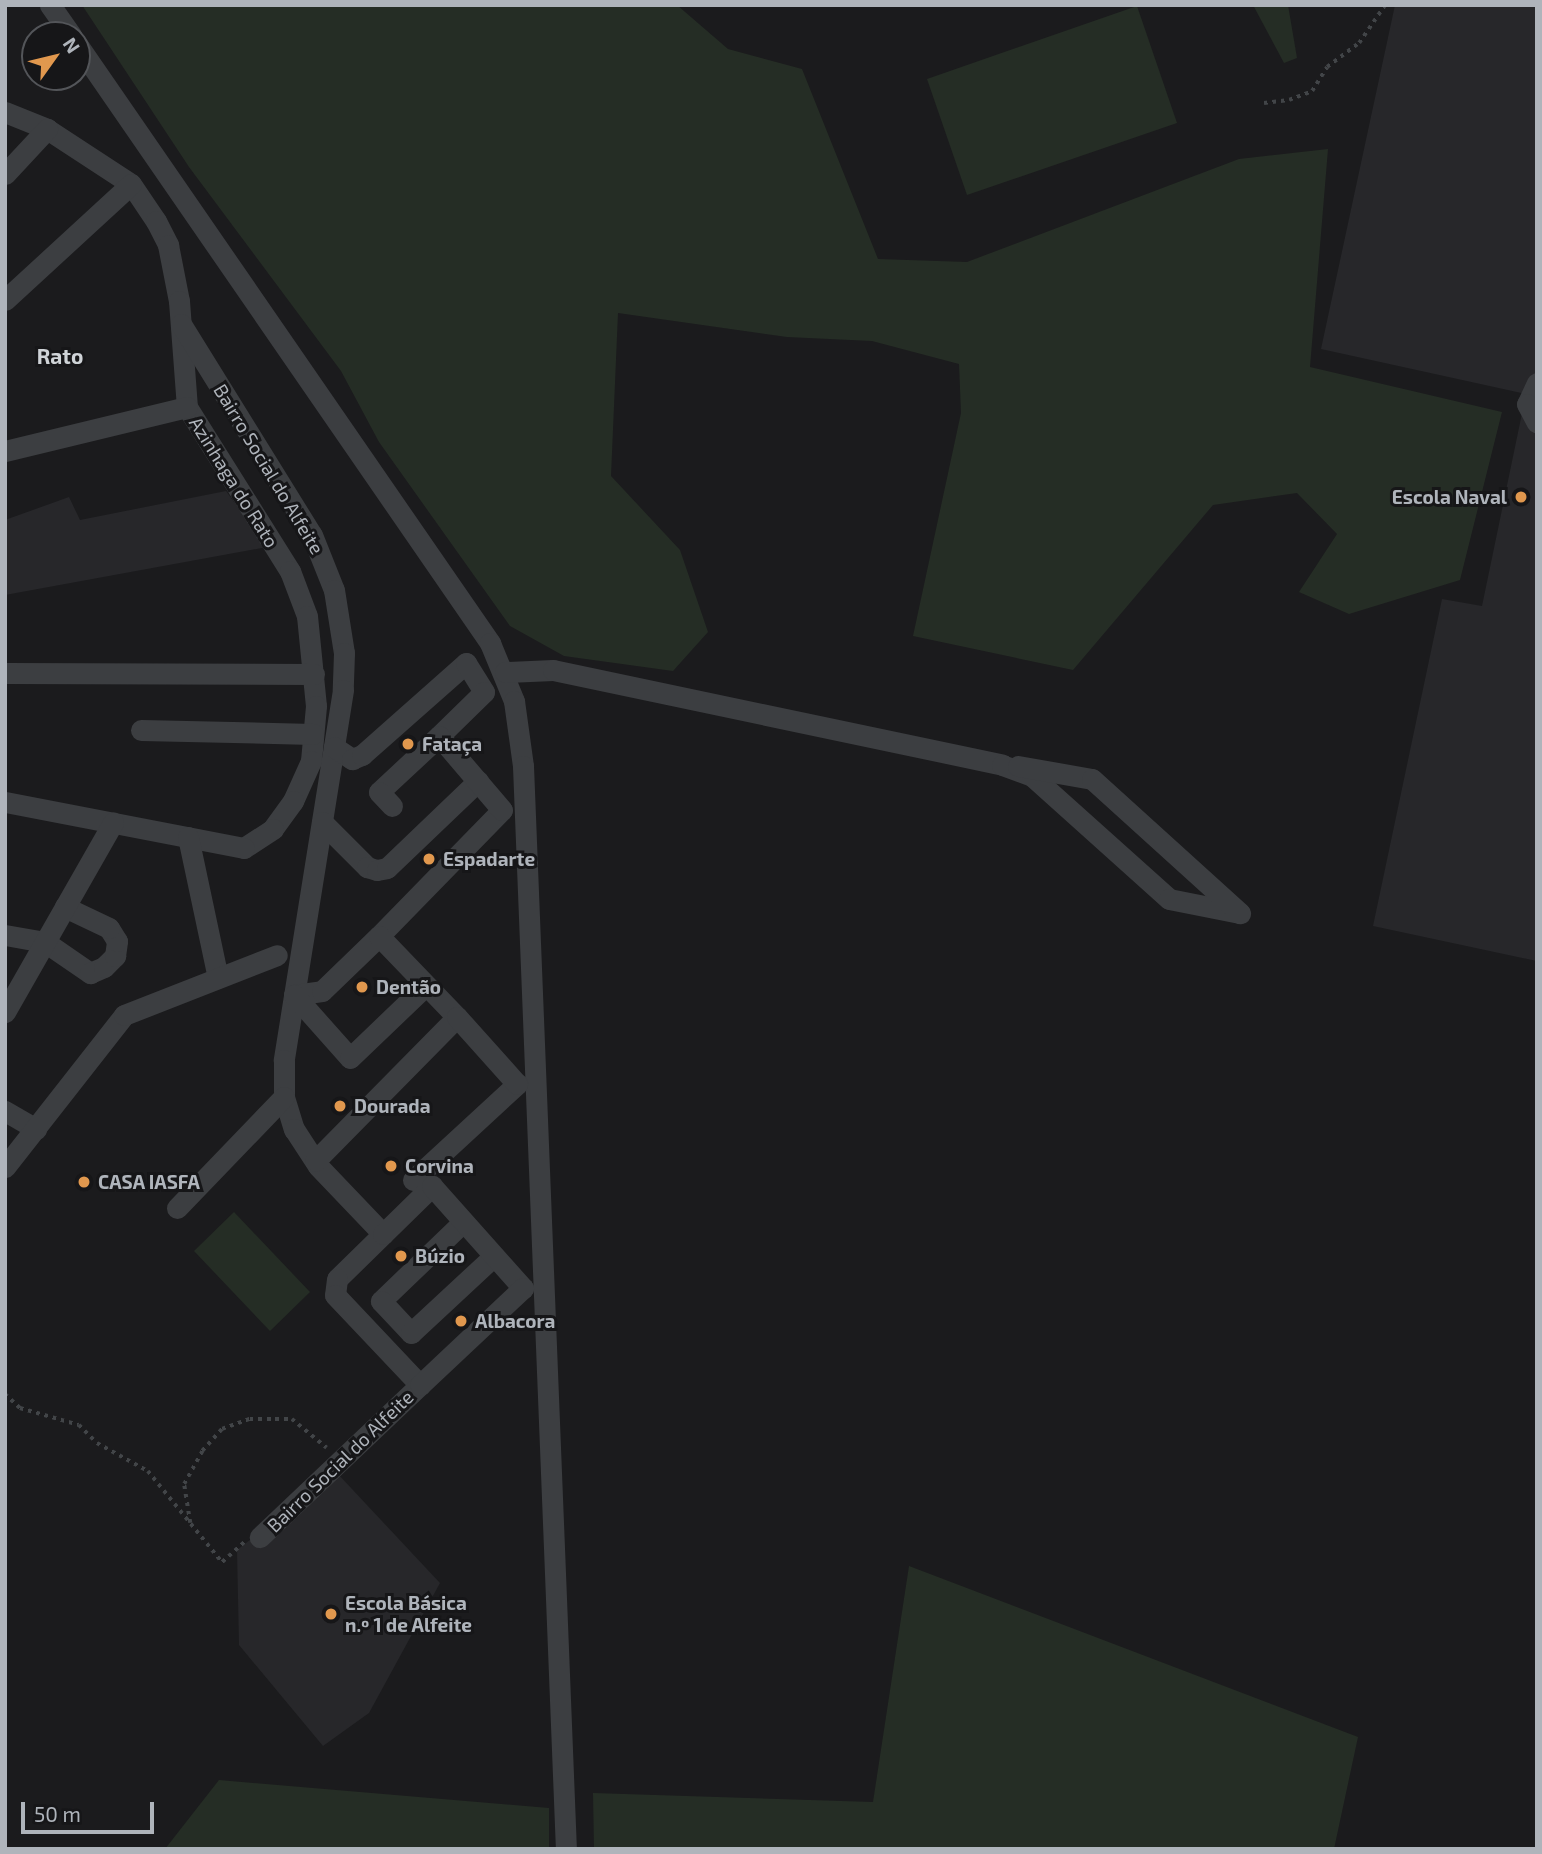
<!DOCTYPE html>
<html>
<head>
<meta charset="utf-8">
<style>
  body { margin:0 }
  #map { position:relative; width:1542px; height:1854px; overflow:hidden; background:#1b1b1d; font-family:"Exo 2",sans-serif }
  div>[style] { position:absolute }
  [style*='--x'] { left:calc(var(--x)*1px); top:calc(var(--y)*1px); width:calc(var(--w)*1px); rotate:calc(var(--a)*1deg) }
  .built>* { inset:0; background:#27272a }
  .green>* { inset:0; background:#252d25 }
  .path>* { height:3.5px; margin-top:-1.75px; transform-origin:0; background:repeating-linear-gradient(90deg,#424548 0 3.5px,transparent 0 8.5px) }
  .minor>* { height:21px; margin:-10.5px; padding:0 10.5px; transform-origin:10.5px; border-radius:10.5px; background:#3c3e41 }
  .dots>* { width:19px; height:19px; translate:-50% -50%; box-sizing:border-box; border:4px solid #161618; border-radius:50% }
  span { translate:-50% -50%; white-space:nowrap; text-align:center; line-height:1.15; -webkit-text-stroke:6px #161618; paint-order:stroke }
  .street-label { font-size:19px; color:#afb4bb }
  .poi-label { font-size:19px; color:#afb4bb; font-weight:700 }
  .right { translate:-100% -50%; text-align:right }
  .left { translate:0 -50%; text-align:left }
  .neighbourhood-label { font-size:21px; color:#cfd3d7; font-weight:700 }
  .frame { position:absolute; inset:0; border:7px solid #afb4bb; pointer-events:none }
  .north { position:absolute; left:21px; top:21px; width:70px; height:70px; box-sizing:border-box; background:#161618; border:2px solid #535559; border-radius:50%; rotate:56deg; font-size:19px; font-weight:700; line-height:28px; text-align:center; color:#afb4bb }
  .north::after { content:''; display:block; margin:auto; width:24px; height:32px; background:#e1984e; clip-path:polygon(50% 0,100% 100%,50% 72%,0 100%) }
  .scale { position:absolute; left:21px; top:1802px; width:133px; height:32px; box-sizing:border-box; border:4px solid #afb4bb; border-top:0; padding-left:9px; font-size:21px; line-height:24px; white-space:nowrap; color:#afb4bb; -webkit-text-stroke:5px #161618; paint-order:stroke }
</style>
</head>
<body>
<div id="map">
  <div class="built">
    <i style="clip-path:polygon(1395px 5px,1537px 5px,1537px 961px,1373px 926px,1442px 599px,1482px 606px,1526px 394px,1321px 349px)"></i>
    <i style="clip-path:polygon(226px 491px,267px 547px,5px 595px,5px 520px,69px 497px,80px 520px)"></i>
    <i style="clip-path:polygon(337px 1473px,440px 1583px,369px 1713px,323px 1746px,239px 1645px,237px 1550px)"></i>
  </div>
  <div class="green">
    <i style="clip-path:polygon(82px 5px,677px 5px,728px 49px,802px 69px,878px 259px,967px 262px,1239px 159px,1328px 149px,1310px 367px,1502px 412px,1460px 580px,1349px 614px,1299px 592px,1337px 534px,1297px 493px,1213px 505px,1073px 670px,913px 636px,961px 413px,959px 364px,872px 341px,787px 337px,618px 313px,611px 476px,680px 550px,708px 632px,673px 671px,564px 656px,510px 626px,379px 442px,341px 371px,189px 167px)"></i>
    <i style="clip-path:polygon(1253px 5px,1288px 5px,1297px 58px,1284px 63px)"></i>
    <i style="clip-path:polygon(1137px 6px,1177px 123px,967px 195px,927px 79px)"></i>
    <i style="clip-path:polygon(234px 1212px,310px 1292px,270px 1331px,194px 1251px)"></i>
    <i style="clip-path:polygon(909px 1566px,1358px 1737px,1334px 1849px,594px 1849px,593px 1793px,873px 1802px)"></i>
    <i style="clip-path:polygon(219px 1780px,549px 1808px,549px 1849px,165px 1849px)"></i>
  </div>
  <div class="path">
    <i style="--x:1264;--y:103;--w:25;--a:-7"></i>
    <i style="--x:1289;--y:100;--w:25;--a:-21"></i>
    <i style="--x:1312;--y:91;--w:28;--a:-58"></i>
    <i style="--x:1327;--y:67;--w:40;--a:-37"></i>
    <i style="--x:1359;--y:43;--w:46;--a:-55.6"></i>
    <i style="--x:5;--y:1394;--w:21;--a:43"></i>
    <i style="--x:20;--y:1408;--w:61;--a:16.1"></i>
    <i style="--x:79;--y:1425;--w:25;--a:45"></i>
    <i style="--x:97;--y:1443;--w:58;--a:28.8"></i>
    <i style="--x:148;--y:1471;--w:117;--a:50.9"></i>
    <i style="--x:222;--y:1562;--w:30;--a:-42"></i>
    <i style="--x:190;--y:1523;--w:39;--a:-99"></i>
    <i style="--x:184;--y:1484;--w:38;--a:-61"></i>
    <i style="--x:202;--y:1451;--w:30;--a:-48"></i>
    <i style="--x:222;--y:1429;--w:30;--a:-20"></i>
    <i style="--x:250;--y:1419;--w:42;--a:0"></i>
    <i style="--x:292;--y:1419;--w:45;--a:39.6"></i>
  </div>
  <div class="minor">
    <i style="--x:50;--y:5;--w:37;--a:55"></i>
    <i style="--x:77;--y:44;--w:728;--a:55.41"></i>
    <i style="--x:490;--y:643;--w:63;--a:67.5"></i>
    <i style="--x:514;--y:701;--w:66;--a:82.1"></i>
    <i style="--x:523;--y:766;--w:1084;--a:87.73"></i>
    <i style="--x:5;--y:112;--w:45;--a:22"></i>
    <i style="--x:47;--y:129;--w:100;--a:33.2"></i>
    <i style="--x:131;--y:184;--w:45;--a:56"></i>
    <i style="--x:156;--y:221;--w:27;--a:63"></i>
    <i style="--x:168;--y:245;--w:57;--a:78.9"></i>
    <i style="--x:179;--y:301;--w:106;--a:85.7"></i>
    <i style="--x:187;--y:407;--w:194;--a:57.9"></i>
    <i style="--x:290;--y:571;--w:48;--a:69.3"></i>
    <i style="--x:307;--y:616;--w:90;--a:84.3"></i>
    <i style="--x:316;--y:706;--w:55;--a:95.2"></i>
    <i style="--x:311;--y:761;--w:44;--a:114.2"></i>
    <i style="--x:293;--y:801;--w:34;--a:126"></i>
    <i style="--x:273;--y:829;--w:35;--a:147"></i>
    <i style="--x:244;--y:848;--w:243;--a:-169.1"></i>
    <i style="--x:5;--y:174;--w:62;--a:-47"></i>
    <i style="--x:5;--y:300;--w:171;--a:-42.6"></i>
    <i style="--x:181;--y:324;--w:248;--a:58.2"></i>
    <i style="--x:312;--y:535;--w:59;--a:68.2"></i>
    <i style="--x:334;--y:590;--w:64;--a:81"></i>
    <i style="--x:344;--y:653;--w:37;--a:92"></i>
    <i style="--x:343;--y:690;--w:375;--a:99.1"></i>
    <i style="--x:284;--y:1060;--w:37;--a:90"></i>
    <i style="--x:284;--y:1097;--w:34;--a:73"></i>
    <i style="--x:294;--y:1129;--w:44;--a:57"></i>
    <i style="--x:318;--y:1166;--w:94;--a:46.3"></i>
    <i style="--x:383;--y:1234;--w:64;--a:135.6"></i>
    <i style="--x:337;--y:1279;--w:16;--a:97"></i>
    <i style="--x:335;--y:1295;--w:124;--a:46.6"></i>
    <i style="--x:420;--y:1385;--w:221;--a:136.5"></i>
    <i style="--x:1537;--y:383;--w:23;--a:115"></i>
    <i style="--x:1527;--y:404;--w:21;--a:62"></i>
    <i style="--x:5;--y:451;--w:187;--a:-13.6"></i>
    <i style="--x:505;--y:672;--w:48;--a:-2.4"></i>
    <i style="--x:553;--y:670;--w:459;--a:11.9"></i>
    <i style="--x:1002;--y:765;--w:32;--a:20"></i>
    <i style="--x:1032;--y:776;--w:184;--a:41.9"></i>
    <i style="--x:1169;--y:899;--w:72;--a:11.2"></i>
    <i style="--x:5;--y:673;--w:309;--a:0.2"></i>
    <i style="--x:141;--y:730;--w:172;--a:1.3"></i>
    <i style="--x:334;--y:747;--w:22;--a:34"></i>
    <i style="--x:352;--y:759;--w:11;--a:-22"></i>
    <i style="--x:362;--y:755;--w:139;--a:-41.5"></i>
    <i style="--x:466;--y:663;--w:34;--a:58"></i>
    <i style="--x:484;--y:692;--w:63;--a:135.6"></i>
    <i style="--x:1018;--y:766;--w:75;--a:10"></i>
    <i style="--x:1092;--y:779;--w:200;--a:42.2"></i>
    <i style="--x:322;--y:822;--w:64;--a:45"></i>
    <i style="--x:367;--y:867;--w:10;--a:17"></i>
    <i style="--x:377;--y:870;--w:10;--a:-11"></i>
    <i style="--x:387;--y:868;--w:126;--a:-43.7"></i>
    <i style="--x:188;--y:837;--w:144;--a:78"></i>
    <i style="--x:5;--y:935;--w:41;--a:9.9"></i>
    <i style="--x:45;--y:942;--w:55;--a:34.6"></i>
    <i style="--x:90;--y:973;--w:15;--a:-23"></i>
    <i style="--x:104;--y:967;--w:16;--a:-45"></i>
    <i style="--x:115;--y:956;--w:15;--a:-82"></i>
    <i style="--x:117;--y:941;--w:15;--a:-122"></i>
    <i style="--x:109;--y:928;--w:49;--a:-154.5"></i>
    <i style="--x:379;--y:936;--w:176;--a:-45.7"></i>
    <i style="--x:502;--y:810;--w:97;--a:-130.4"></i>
    <i style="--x:439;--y:736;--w:82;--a:137"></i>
    <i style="--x:379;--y:792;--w:19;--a:47"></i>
    <i style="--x:294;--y:995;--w:28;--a:-8"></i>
    <i style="--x:322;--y:991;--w:79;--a:-44"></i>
    <i style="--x:379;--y:936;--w:112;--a:46.1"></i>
    <i style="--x:457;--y:1017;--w:202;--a:134.6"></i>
    <i style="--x:294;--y:995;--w:84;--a:48.4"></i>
    <i style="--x:350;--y:1058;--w:105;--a:-43.8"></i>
    <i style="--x:5;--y:1012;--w:218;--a:-60.3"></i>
    <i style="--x:5;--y:1111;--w:36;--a:30"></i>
    <i style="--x:5;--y:1167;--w:193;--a:-51.9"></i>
    <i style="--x:124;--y:1015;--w:164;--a:-21.4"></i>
    <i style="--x:413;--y:1180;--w:142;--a:-42.7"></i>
    <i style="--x:517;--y:1084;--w:90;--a:-131.8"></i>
    <i style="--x:177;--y:1208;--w:154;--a:-46.1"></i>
    <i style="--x:463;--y:1222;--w:114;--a:136.1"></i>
    <i style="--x:381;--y:1301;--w:44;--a:46.8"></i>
    <i style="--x:411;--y:1333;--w:113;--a:-42.9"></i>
    <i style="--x:383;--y:1234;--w:69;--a:-44.4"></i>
    <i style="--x:432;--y:1186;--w:137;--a:48.3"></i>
    <i style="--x:523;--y:1288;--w:141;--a:136.7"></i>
  </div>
  <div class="dots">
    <i style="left:1521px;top:497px;background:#e1984e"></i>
    <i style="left:408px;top:744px;background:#e1984e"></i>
    <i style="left:429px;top:859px;background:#e1984e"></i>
    <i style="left:362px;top:987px;background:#e1984e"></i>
    <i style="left:340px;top:1106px;background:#e1984e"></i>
    <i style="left:391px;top:1166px;background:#e1984e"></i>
    <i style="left:84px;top:1182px;background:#e1984e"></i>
    <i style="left:401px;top:1256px;background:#e1984e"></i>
    <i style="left:461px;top:1321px;background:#e1984e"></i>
    <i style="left:331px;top:1614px;background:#e1984e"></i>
  </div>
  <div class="street-label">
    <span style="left:269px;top:469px;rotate:59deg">Bairro Social do Alfeite</span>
    <span style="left:234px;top:482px;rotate:58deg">Azinhaga do Rato</span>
    <span style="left:340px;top:1461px;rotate:-44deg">Bairro Social do Alfeite</span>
  </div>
  <div class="poi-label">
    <span class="right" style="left:1507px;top:497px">Escola Naval</span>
    <span class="left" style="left:422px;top:744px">Fataça</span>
    <span class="left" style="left:443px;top:859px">Espadarte</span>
    <span class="left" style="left:376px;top:987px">Dentão</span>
    <span class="left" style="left:354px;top:1106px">Dourada</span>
    <span class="left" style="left:405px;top:1166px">Corvina</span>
    <span class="left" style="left:98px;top:1182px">CASA IASFA</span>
    <span class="left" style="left:415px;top:1256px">Búzio</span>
    <span class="left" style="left:475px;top:1321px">Albacora</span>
    <span class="left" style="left:345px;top:1614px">Escola Básica<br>n.º 1 de Alfeite</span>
  </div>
  <div class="neighbourhood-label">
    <span style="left:60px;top:356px">Rato</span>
  </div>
  <div class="frame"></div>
  <div class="north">N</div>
  <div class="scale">50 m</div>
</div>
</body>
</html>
